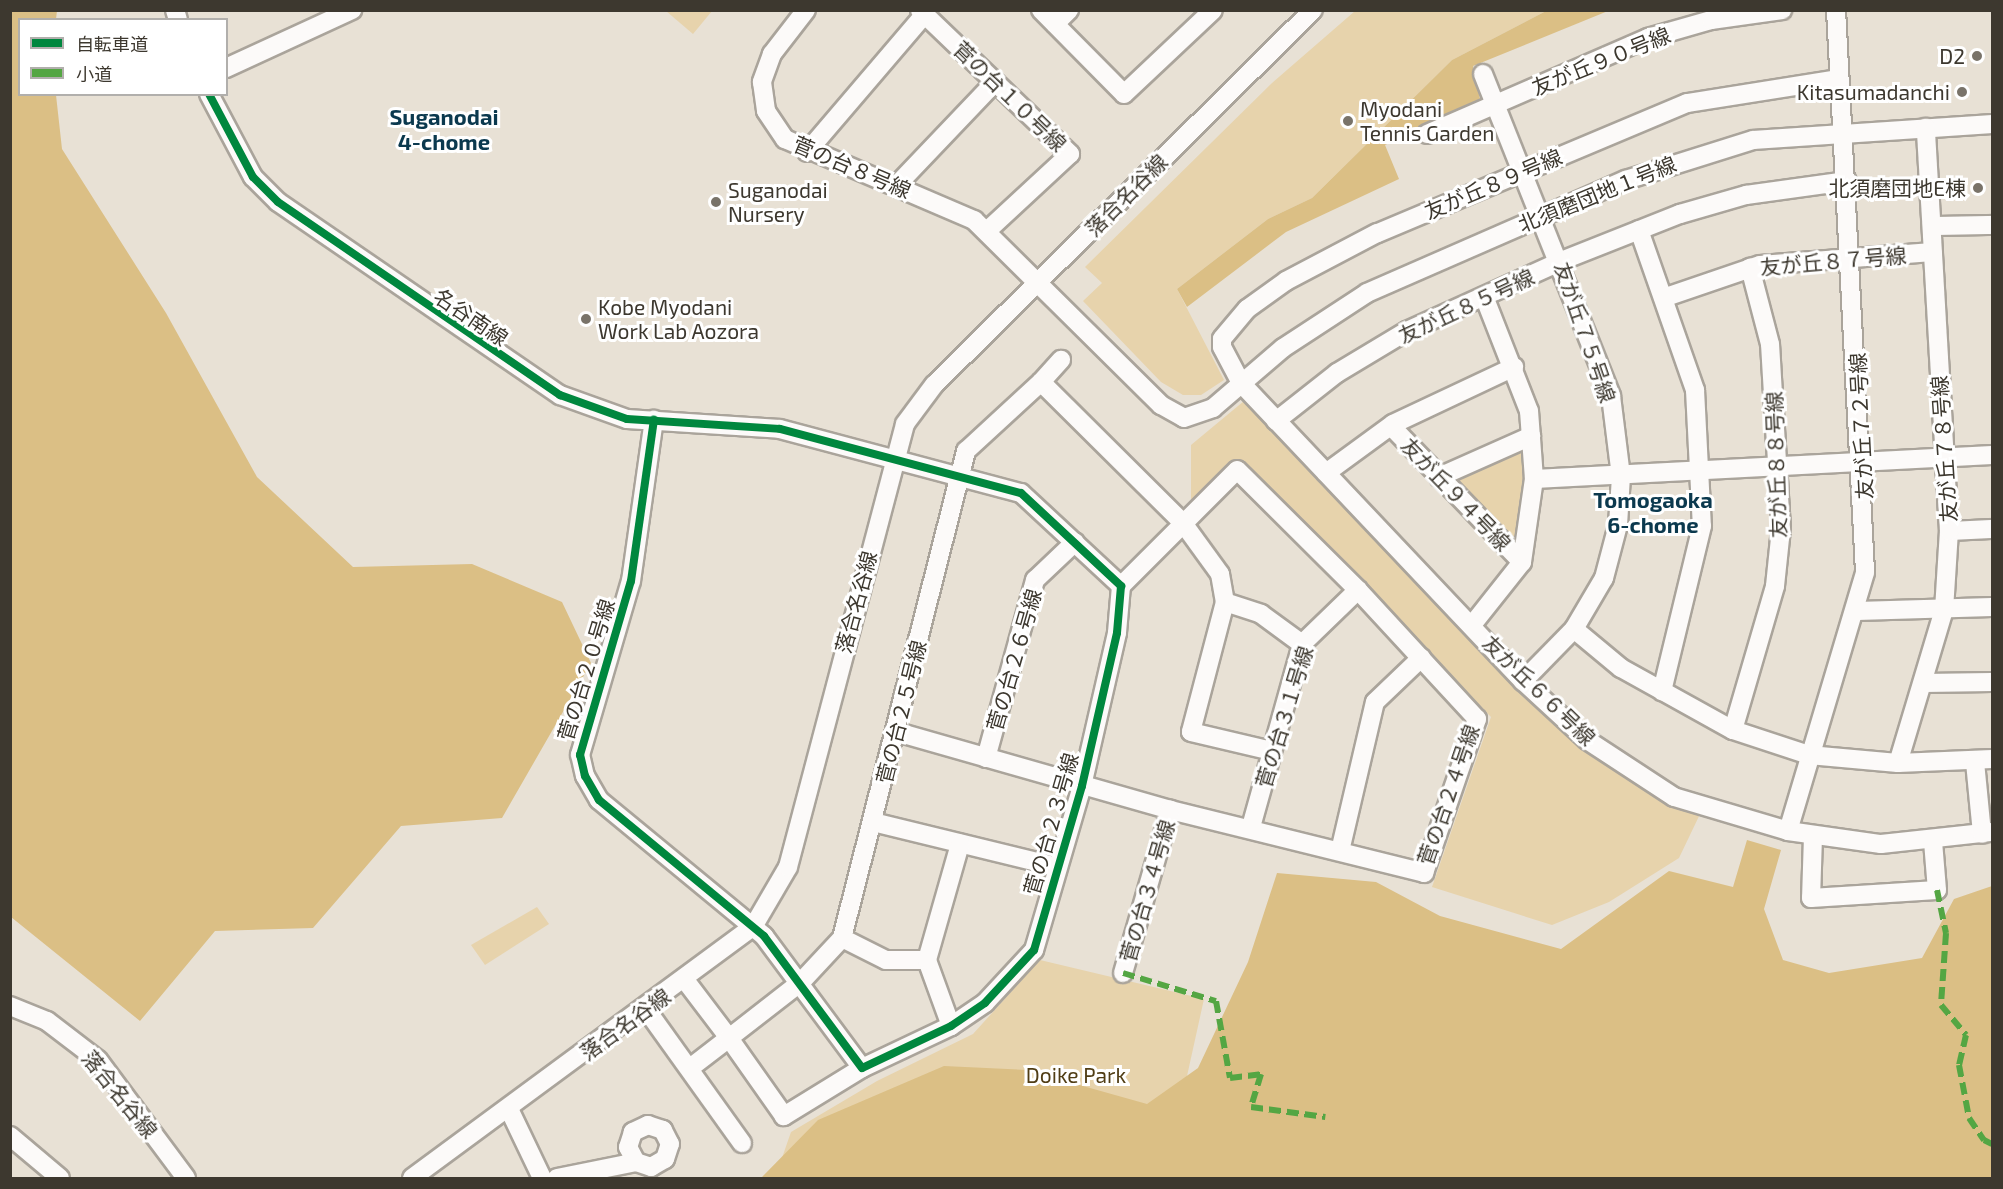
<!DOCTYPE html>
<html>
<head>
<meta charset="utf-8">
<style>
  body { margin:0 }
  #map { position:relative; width:2003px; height:1189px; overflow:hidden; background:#e8e1d5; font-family:"Exo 2","Noto Sans JP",sans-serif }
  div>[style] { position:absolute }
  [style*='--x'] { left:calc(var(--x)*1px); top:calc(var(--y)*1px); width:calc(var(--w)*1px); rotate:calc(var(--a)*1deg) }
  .green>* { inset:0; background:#e7d3ac }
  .forest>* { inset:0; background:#dbbf85 }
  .roads { filter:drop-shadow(2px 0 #aaa49b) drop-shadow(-2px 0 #aaa49b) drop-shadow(0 2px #aaa49b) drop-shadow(0 -2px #aaa49b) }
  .minor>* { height:18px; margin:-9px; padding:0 9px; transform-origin:9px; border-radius:9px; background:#fcfaf9 }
  .quiet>* { height:6px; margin-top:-3px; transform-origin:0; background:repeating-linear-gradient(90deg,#54a643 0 12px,transparent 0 18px) }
  .cycleway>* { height:8px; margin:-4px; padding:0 4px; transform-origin:4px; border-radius:4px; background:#00873e }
  .dots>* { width:16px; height:16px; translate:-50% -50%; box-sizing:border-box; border:3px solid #fff; border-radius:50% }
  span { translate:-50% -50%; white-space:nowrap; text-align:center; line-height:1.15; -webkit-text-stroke:6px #fff; paint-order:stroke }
  .poi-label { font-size:21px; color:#3d382f }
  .right { translate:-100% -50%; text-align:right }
  .left { translate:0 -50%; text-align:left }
  .street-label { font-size:21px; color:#3d382f }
  .park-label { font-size:21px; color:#503d15 }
  .neighbourhood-label { font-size:22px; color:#0b394e; font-weight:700 }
  .frame { position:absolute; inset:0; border:12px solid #3d382f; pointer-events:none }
  .legend { position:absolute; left:18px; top:18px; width:210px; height:78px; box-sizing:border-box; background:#fff; border:2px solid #b1afac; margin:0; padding:8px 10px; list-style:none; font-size:18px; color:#3d382f }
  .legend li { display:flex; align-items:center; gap:12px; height:30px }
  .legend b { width:30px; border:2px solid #b1afac }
</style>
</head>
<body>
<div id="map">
  <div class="green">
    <i style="clip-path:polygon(666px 11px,712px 11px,693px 34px)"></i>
    <i style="clip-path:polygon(1355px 11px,1546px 11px,1452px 60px,1312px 198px,1268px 219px,1177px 289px,1224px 380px,1201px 395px,1183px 395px,1161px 382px,1083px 301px,1102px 283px,1085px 267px,1272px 83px)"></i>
    <i style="clip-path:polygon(1244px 401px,1529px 697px,1701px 812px,1679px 858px,1609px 902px,1552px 925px,1432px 887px,1491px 717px,1238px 461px,1191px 508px,1191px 445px)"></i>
    <i style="clip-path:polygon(1525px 448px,1523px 509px,1515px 543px,1455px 479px)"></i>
    <i style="clip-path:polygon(537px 907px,549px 924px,485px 965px,471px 945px)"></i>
    <i style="clip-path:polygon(1040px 960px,1204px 999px,1176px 1126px,775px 1178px,791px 1132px,877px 1081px,973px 1034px)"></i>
  </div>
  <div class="forest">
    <i style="clip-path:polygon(10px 11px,57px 11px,56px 19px,20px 20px,20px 94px,56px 95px,62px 149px,166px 313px,257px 477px,353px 567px,472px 564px,562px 602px,591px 663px,502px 818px,401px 826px,313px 928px,215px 931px,140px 1021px,11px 917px)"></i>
    <i style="clip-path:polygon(1546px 11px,1608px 11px,1473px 66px,1480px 99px,1385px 145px,1399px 179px,1286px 232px,1187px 307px,1177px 289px,1268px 219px,1312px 198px,1452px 60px)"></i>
    <i style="clip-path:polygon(1747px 840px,1781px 850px,1764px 909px,1783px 960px,1829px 973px,1922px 958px,1954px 899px,1992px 886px,1992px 1178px,761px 1178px,818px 1120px,944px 1066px,1026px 1070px,1147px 1104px,1198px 1068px,1248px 962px,1277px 873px,1376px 882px,1440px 916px,1561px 949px,1669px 871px,1733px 887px)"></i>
  </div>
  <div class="roads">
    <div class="minor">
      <i style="--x:175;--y:10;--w:10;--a:73"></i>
      <i style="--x:806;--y:10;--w:56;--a:127.7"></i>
      <i style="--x:772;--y:54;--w:30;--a:110"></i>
      <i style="--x:762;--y:82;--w:29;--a:82"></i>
      <i style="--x:766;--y:111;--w:34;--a:56"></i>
      <i style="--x:785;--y:139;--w:206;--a:23.2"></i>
      <i style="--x:974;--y:220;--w:263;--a:44.7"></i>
      <i style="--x:1161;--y:405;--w:26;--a:29"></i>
      <i style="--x:1184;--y:418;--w:31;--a:-19"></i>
      <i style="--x:1213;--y:408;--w:92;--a:-40.6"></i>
      <i style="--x:1283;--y:348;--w:100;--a:-33.2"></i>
      <i style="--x:1367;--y:293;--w:283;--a:-23.6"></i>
      <i style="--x:1626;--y:180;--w:133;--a:-17.5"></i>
      <i style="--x:1753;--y:140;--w:240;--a:-3.8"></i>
      <i style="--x:920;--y:10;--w:208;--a:43.8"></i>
      <i style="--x:1070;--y:154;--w:112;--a:137.2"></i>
      <i style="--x:1041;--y:10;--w:118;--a:45.3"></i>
      <i style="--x:1124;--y:94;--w:122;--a:-43.3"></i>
      <i style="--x:1055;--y:24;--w:20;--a:-45"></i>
      <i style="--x:226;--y:68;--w:139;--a:-24.7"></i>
      <i style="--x:1483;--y:74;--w:347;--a:68.3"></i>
      <i style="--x:1611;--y:396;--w:81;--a:82.9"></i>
      <i style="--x:1621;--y:476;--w:49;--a:93.5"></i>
      <i style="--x:1618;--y:525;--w:55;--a:104.8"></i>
      <i style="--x:1604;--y:578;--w:59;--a:120.5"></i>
      <i style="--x:1574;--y:629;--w:73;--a:134.4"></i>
      <i style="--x:1839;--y:79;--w:154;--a:171"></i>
      <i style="--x:1687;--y:103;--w:336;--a:157.2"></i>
      <i style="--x:1377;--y:233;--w:103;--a:152.2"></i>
      <i style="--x:1286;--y:281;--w:48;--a:144.3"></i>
      <i style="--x:1247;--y:309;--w:39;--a:130"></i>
      <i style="--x:1222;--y:339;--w:8;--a:90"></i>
      <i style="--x:1222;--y:347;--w:41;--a:62.2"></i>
      <i style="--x:1241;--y:383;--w:410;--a:46.6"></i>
      <i style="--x:1523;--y:681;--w:87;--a:42.7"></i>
      <i style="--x:1587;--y:740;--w:104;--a:33.2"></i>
      <i style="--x:1674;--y:797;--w:119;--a:16.6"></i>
      <i style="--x:1788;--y:831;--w:94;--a:8"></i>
      <i style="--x:1881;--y:844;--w:112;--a:-6.2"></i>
      <i style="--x:209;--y:94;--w:94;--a:62.1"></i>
      <i style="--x:253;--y:177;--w:35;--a:45"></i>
      <i style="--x:278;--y:202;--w:342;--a:34.4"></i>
      <i style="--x:560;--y:395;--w:71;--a:19.7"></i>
      <i style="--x:627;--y:419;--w:153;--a:3.7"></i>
      <i style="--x:780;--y:429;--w:249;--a:14.9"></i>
      <i style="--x:1021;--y:493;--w:137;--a:42.9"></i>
      <i style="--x:1121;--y:586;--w:47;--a:94.9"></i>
      <i style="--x:1117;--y:633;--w:157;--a:102.9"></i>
      <i style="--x:1082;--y:786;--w:171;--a:106.3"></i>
      <i style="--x:1034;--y:950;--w:72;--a:132.8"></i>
      <i style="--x:985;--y:1003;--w:41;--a:145.9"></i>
      <i style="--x:951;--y:1026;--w:98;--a:154.7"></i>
      <i style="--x:862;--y:1068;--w:164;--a:-126.6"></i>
      <i style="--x:764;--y:936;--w:214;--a:-140.5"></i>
      <i style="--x:599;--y:800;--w:28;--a:-120"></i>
      <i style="--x:585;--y:776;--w:22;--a:-103"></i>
      <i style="--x:580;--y:755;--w:181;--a:-73.7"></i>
      <i style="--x:631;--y:581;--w:163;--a:-81.9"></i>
      <i style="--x:1427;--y:134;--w:241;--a:-23.5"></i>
      <i style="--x:1648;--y:38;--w:66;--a:-15.9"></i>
      <i style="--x:1711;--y:20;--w:72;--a:-8"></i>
      <i style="--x:807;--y:152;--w:180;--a:-49.5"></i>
      <i style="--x:896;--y:186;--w:144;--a:-46.4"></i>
      <i style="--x:1932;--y:226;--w:60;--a:-1"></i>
      <i style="--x:1639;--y:230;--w:170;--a:70.7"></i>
      <i style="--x:1695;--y:390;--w:136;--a:87.1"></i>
      <i style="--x:1702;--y:526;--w:170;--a:103.6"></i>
      <i style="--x:1666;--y:297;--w:99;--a:-18.8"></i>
      <i style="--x:1760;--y:265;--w:173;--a:-4.3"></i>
      <i style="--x:1041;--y:382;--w:30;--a:-48"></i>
      <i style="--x:1276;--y:421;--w:78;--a:-38.2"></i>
      <i style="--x:1337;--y:373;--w:82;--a:-31"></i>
      <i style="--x:1407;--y:331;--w:169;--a:-24.4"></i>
      <i style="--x:1561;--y:261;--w:128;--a:-21.6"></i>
      <i style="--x:1680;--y:214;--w:69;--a:-16.1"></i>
      <i style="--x:1746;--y:195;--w:102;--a:-7.9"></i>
      <i style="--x:1391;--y:426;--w:189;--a:46.1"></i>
      <i style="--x:1326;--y:473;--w:83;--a:-36.2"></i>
      <i style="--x:1393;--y:424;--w:134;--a:-25.2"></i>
      <i style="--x:1439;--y:477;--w:101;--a:-24"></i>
      <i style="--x:1534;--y:479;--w:459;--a:-3"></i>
      <i style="--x:1949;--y:531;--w:43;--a:-2.7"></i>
      <i style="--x:1225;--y:602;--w:38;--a:18"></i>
      <i style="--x:1261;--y:614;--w:51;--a:36.2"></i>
      <i style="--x:1857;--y:611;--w:135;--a:-1.7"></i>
      <i style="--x:1472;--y:625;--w:80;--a:-51.6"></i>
      <i style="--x:1522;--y:562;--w:84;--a:-81.8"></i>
      <i style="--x:1534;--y:479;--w:68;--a:-94.2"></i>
      <i style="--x:1529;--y:411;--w:123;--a:-111.4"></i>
      <i style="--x:1574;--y:629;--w:61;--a:39.7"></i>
      <i style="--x:1621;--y:668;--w:128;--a:29"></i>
      <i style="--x:1733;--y:730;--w:80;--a:18.2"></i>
      <i style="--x:1809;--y:755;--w:89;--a:5.1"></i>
      <i style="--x:1898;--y:763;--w:94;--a:-2.4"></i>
      <i style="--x:1924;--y:683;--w:68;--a:-0.8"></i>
      <i style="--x:1733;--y:730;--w:150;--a:-73.7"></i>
      <i style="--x:1775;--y:586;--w:57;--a:-84"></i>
      <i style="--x:1781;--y:529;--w:185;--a:-93.4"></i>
      <i style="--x:1770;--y:344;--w:79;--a:-104.7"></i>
      <i style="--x:897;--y:732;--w:284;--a:15.9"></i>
      <i style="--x:1170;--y:810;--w:262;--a:13.9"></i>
      <i style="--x:1424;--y:873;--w:163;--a:-71"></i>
      <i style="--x:1477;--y:719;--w:176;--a:-132.7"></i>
      <i style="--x:1358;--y:590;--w:170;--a:-135.2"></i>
      <i style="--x:1237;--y:470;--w:164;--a:135"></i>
      <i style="--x:986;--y:758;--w:185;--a:-74.6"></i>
      <i style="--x:1035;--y:580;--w:55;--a:-43.5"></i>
      <i style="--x:1975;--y:762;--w:72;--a:84.4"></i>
      <i style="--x:1898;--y:763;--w:160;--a:-73.3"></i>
      <i style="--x:1944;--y:610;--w:79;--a:-86.4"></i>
      <i style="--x:1949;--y:531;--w:404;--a:-93.3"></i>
      <i style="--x:873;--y:822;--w:190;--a:13.7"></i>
      <i style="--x:1251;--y:827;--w:190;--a:-74.4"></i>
      <i style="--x:1302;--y:644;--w:78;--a:-44"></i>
      <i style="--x:1788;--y:831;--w:270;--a:-73.4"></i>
      <i style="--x:1865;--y:572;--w:563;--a:-92.95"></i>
      <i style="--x:1813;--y:836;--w:62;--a:91.8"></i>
      <i style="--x:1811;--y:898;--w:126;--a:-3.6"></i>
      <i style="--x:1937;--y:890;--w:49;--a:-94.7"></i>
      <i style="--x:1340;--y:851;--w:153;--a:-76.8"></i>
      <i style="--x:1375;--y:702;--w:64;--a:-43.7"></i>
      <i style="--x:842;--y:938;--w:49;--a:26.6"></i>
      <i style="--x:886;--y:960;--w:41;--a:0"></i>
      <i style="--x:1123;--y:973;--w:170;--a:-73.9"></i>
      <i style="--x:685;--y:980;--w:73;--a:52.8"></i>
      <i style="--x:729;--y:1038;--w:49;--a:142.4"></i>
      <i style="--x:10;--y:1006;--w:40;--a:22"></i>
      <i style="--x:47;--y:1021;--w:64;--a:37.4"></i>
      <i style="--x:98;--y:1060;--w:147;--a:53.3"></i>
      <i style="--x:646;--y:1009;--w:165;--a:54.4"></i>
      <i style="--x:951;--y:1026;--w:70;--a:-110"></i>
      <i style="--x:927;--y:960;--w:121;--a:-74.1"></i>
      <i style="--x:862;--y:1068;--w:92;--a:148.4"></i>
      <i style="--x:784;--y:1116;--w:95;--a:-125.2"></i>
      <i style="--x:729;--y:1038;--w:91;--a:-37.9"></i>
      <i style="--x:801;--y:982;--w:60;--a:-47"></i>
      <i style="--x:842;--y:938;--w:503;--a:-75.71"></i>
      <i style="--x:966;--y:451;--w:102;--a:-42.6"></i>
      <i style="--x:1041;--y:382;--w:200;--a:44.8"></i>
      <i style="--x:1183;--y:523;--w:63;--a:54"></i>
      <i style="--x:1220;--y:574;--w:28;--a:80"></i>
      <i style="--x:1225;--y:602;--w:134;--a:104.7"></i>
      <i style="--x:1191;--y:732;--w:83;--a:13.2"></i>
      <i style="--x:509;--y:1109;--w:76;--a:64.4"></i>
      <i style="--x:10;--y:1136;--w:65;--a:40"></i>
      <i style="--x:412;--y:1178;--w:423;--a:-36.4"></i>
      <i style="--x:753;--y:927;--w:69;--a:-59.7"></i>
      <i style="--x:788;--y:867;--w:458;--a:-75.2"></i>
      <i style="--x:905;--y:424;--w:49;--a:-53.4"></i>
      <i style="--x:934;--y:385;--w:533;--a:-44.7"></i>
      <i style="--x:557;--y:1178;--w:81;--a:-11.4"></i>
      <i style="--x:636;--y:1162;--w:16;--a:18"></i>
      <i style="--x:651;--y:1167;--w:16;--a:-30"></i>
      <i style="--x:665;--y:1159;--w:16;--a:-72"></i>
      <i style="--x:670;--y:1144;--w:16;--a:-117"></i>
      <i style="--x:663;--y:1130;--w:16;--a:-162"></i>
      <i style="--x:648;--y:1125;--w:17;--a:155"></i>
      <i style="--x:633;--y:1132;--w:16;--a:108"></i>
      <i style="--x:628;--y:1147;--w:17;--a:62"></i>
    </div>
  </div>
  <div class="quiet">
    <i style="--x:1937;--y:890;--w:44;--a:78.2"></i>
    <i style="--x:1946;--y:933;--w:72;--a:94"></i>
    <i style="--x:1941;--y:1005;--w:39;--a:50"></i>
    <i style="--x:1966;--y:1035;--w:31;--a:103"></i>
    <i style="--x:1959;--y:1065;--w:54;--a:79.3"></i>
    <i style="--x:1969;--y:1118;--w:27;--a:56"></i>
    <i style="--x:1984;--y:1140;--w:9;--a:27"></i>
    <i style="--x:1123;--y:973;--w:97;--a:16.8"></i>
    <i style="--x:1216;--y:1001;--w:78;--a:79.7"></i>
    <i style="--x:1230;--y:1078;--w:31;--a:-7"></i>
    <i style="--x:1261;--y:1074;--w:34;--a:107"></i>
    <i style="--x:1251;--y:1107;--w:75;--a:7.7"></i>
  </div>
  <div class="cycleway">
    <i style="--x:209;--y:94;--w:94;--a:62.1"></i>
    <i style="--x:253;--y:177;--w:35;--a:45"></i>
    <i style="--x:278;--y:202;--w:342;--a:34.4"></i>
    <i style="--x:560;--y:395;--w:71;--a:19.7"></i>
    <i style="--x:627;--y:419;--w:153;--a:3.7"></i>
    <i style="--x:780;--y:429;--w:249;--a:14.9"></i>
    <i style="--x:1021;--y:493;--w:137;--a:42.9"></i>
    <i style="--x:1121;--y:586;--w:47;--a:94.9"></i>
    <i style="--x:1117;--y:633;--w:157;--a:102.9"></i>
    <i style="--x:1082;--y:786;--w:171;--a:106.3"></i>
    <i style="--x:1034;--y:950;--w:72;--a:132.8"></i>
    <i style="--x:985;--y:1003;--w:41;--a:145.9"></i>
    <i style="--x:951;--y:1026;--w:98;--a:154.7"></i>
    <i style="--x:862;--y:1068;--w:164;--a:-126.6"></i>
    <i style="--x:764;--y:936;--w:214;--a:-140.5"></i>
    <i style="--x:599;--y:800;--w:28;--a:-120"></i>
    <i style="--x:585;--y:776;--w:22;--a:-103"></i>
    <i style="--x:580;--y:755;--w:181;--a:-73.7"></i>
    <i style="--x:631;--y:581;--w:163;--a:-81.9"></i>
  </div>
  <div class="dots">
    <i style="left:1977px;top:56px;background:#797369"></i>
    <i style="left:1962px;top:92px;background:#797369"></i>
    <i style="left:1348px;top:121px;background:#797369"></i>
    <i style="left:1978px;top:188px;background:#797369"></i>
    <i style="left:716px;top:202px;background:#797369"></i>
    <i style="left:586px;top:319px;background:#797369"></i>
  </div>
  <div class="poi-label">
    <span class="right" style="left:1965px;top:56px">D2</span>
    <span class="right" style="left:1950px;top:92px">Kitasumadanchi</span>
    <span class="left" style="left:1360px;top:121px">Myodani<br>Tennis Garden</span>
    <span class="right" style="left:1966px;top:188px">北須磨団地E棟</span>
    <span class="left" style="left:728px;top:202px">Suganodai<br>Nursery</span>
    <span class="left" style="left:598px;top:319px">Kobe Myodani<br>Work Lab Aozora</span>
  </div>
  <div class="street-label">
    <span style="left:1601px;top:61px;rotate:-22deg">友が丘９０号線</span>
    <span style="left:1010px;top:96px;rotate:44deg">菅の台１０号線</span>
    <span style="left:852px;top:167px;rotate:23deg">菅の台８号線</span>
    <span style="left:1493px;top:184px;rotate:-23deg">友が丘８９号線</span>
    <span style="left:1597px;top:194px;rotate:-22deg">北須磨団地１号線</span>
    <span style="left:1126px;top:195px;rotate:-45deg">落合名谷線</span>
    <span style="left:1833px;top:261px;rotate:-5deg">友が丘８７号線</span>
    <span style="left:1466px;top:306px;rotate:-25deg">友が丘８５号線</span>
    <span style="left:471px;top:317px;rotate:34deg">名谷南線</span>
    <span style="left:1585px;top:332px;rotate:71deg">友が丘７５号線</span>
    <span style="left:1861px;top:426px;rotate:-93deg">友が丘７２号線</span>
    <span style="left:1944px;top:449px;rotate:-94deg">友が丘７８号線</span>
    <span style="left:1776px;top:465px;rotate:-92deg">友が丘８８号線</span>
    <span style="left:1456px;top:494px;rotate:46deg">友が丘９４号線</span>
    <span style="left:856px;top:602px;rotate:-75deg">落合名谷線</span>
    <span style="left:1014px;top:660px;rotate:-74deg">菅の台２６号線</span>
    <span style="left:586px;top:670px;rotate:-73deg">菅の台２０号線</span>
    <span style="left:1539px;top:690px;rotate:44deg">友が丘６６号線</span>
    <span style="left:901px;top:712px;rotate:-76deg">菅の台２５号線</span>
    <span style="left:1284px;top:717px;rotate:-73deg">菅の台３１号線</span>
    <span style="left:1448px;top:795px;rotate:-71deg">菅の台２４号線</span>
    <span style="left:1051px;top:824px;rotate:-74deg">菅の台２３号線</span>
    <span style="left:1147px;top:891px;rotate:-74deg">菅の台３４号線</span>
    <span style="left:625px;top:1024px;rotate:-36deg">落合名谷線</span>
    <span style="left:120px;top:1094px;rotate:51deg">落合名谷線</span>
  </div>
  <div class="park-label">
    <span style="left:1076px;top:1075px">Doike Park</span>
  </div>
  <div class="neighbourhood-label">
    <span style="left:444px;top:129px">Suganodai<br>4-chome</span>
    <span style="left:1653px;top:512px">Tomogaoka<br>6-chome</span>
  </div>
  <div class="frame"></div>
  <ul class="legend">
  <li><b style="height:8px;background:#00873e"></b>自転車道</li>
  <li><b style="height:8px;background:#54a643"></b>小道</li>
  </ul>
</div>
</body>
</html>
